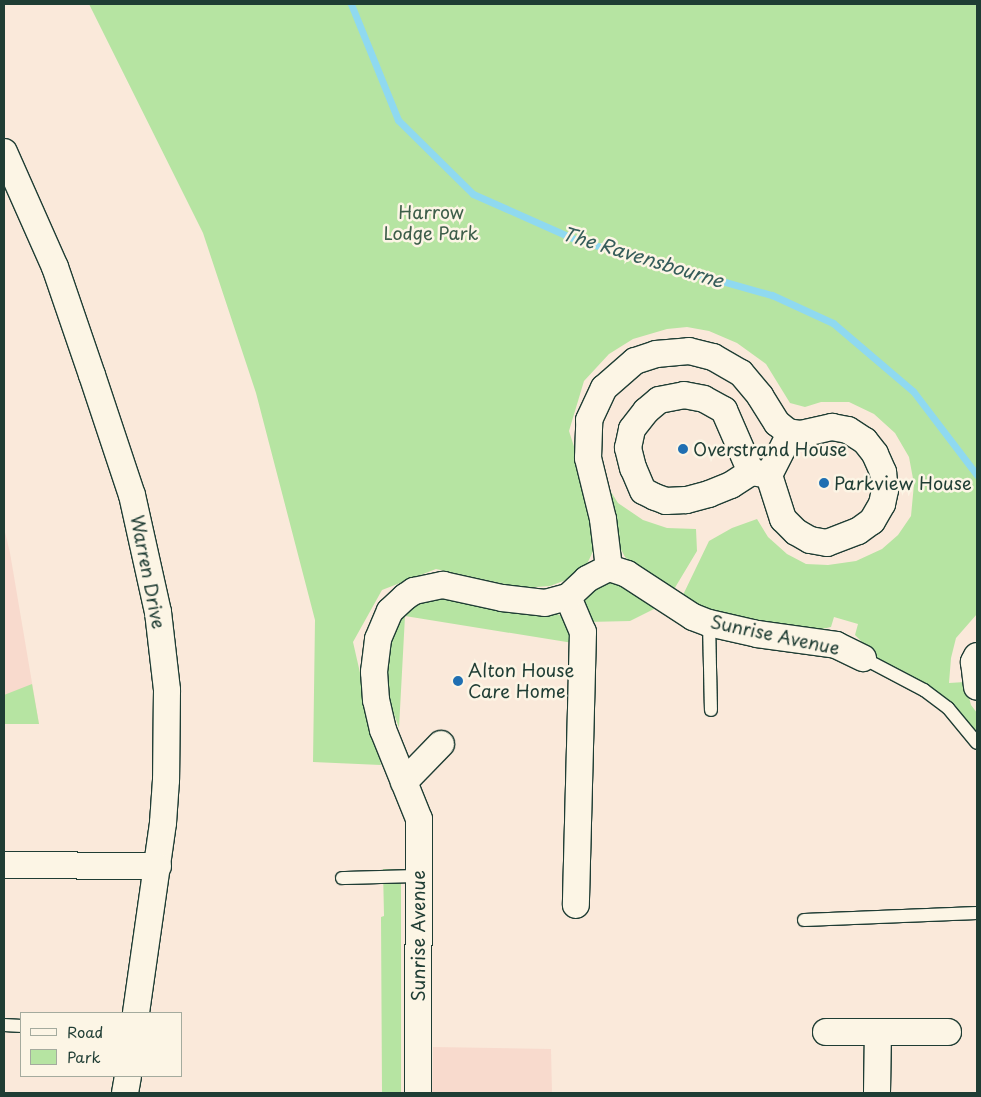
<!DOCTYPE html>
<html>
<head>
<meta charset="utf-8">
<style>
  body { margin:0 }
  #map { position:relative; width:981px; height:1097px; overflow:hidden; background:#fae9da; font-family:"Playpen Sans",sans-serif }
  div>[style] { position:absolute }
  [style*='--x'] { left:calc(var(--x)*1px); top:calc(var(--y)*1px); width:calc(var(--w)*1px); rotate:calc(var(--a)*1deg) }
  .built>* { inset:0; background:#f8dacd }
  .green>* { inset:0; background:#b6e4a2 }
  .stream>* { height:7px; margin:-3.5px; padding:0 3.5px; transform-origin:3.5px; border-radius:3.5px; background:#8fd9f0 }
  .roads { filter:drop-shadow(1px 0 #1f3d34) drop-shadow(-1px 0 #1f3d34) drop-shadow(0 1px #1f3d34) drop-shadow(0 -1px #1f3d34) }
  .lane>* { height:12px; margin:-6px; padding:0 6px; transform-origin:6px; border-radius:6px; background:#fcf5e5 }
  .street>* { height:26px; margin:-13px; padding:0 13px; transform-origin:13px; border-radius:13px; background:#fcf5e5 }
  .dots>* { width:14px; height:14px; translate:-50% -50%; box-sizing:border-box; border:2px solid #fcf5e5; border-radius:50% }
  span { translate:-50% -50%; white-space:nowrap; text-align:center; line-height:1.15; -webkit-text-stroke:5px #fcf5e5; paint-order:stroke }
  .park-label { font-size:18px; color:#3d5e4a }
  .poi-label { font-size:18px; color:#1f3d34 }
  .left { translate:0 -50%; text-align:left }
  .street-label { font-size:18px; color:#1f3d34 }
  .water-label { font-size:19px; color:#355c5a; font-style:italic }
  .frame { position:absolute; inset:0; border:5px solid #1f3d34; pointer-events:none }
  .legend { position:absolute; left:20px; top:1012px; width:162px; height:65px; box-sizing:border-box; background:#fcf5e5; border:1px solid #a4ab9e; margin:0; padding:6px 9px; list-style:none; font-size:15px; color:#1f3d34 }
  .legend li { display:flex; align-items:center; gap:10px; height:25px }
  .legend b { width:25px; border:1px solid #a4ab9e }
</style>
</head>
<body>
<div id="map">
  <div class="built">
    <i style="clip-path:polygon(4px 528px,10px 553px,39px 724px,4px 724px)"></i>
    <i style="clip-path:polygon(433px 1047px,551px 1049px,552px 1093px,432px 1093px)"></i>
  </div>
  <div class="green">
    <i style="clip-path:polygon(89px 4px,977px 4px,977px 614px,956px 638px,951px 658px,949px 683px,965px 682px,971px 705px,977px 713px,977px 734px,938px 697px,911px 676px,869px 656px,871px 651px,855px 635px,858px 624px,834px 617px,831px 627px,822px 629px,745px 621px,699px 607px,682px 597px,709px 541px,732px 528px,757px 519px,768px 537px,787px 554px,806px 564px,828px 565px,856px 561px,882px 549px,898px 535px,911px 516px,914px 484px,909px 457px,895px 433px,874px 414px,849px 402px,821px 402px,805px 407px,790px 403px,766px 364px,737px 343px,709px 331px,687px 327px,667px 329px,633px 339px,609px 354px,584px 381px,569px 431px,585px 481px,597px 543px,587px 564px,574px 577px,550px 586px,522px 588px,436px 569px,382px 590px,353px 642px,381px 765px,313px 762px,315px 620px,256px 393px,203px 233px)"></i>
    <i style="clip-path:polygon(602px 478px,618px 503px,643px 520px,667px 528px,696px 529px,697px 551px,673px 591px,654px 580px,625px 557px,617px 542px)"></i>
    <i style="clip-path:polygon(611px 578px,658px 607px,630px 621px,588px 622px,582px 598px)"></i>
    <i style="clip-path:polygon(430px 596px,549px 609px,561px 616px,569px 628px,573px 643px,405px 616px,399px 728px,388px 697px,387px 644px,396px 624px,410px 606px)"></i>
    <i style="clip-path:polygon(32px 684px,39px 724px,4px 724px,4px 695px)"></i>
    <i style="clip-path:polygon(383px 869px,401px 869px,401px 1093px,382px 1093px,381px 917px,384px 916px)"></i>
  </div>
  <div class="stream">
    <i style="--x:351;--y:4;--w:125;--a:67.9"></i>
    <i style="--x:398;--y:120;--w:105;--a:44.6"></i>
    <i style="--x:473;--y:194;--w:114;--a:23.9"></i>
    <i style="--x:577;--y:240;--w:203;--a:15.8"></i>
    <i style="--x:772;--y:295;--w:67;--a:24.7"></i>
    <i style="--x:833;--y:323;--w:105;--a:40.4"></i>
    <i style="--x:913;--y:391;--w:106;--a:52.7"></i>
  </div>
  <div class="roads">
    <div class="lane">
      <i style="--x:709;--y:623;--w:87;--a:88.7"></i>
      <i style="--x:863;--y:658;--w:69;--a:27.7"></i>
      <i style="--x:924;--y:690;--w:30;--a:37"></i>
      <i style="--x:948;--y:708;--w:45;--a:50.4"></i>
      <i style="--x:342;--y:878;--w:77;--a:-1.5"></i>
      <i style="--x:804;--y:920;--w:173;--a:-2.3"></i>
      <i style="--x:4;--y:1025;--w:17;--a:3"></i>
    </div>
    <div class="street">
      <i style="--x:4;--y:152;--w:126;--a:66.1"></i>
      <i style="--x:55;--y:267;--w:114;--a:71.1"></i>
      <i style="--x:92;--y:375;--w:126;--a:71.6"></i>
      <i style="--x:132;--y:495;--w:120;--a:77.5"></i>
      <i style="--x:158;--y:612;--w:79;--a:83.4"></i>
      <i style="--x:167;--y:690;--w:90;--a:90.6"></i>
      <i style="--x:166;--y:780;--w:43;--a:94"></i>
      <i style="--x:163;--y:823;--w:192;--a:98.1"></i>
      <i style="--x:751;--y:472;--w:24;--a:147"></i>
      <i style="--x:731;--y:485;--w:24;--a:158"></i>
      <i style="--x:709;--y:494;--w:24;--a:165"></i>
      <i style="--x:686;--y:500;--w:20;--a:177"></i>
      <i style="--x:666;--y:501;--w:12;--a:-160"></i>
      <i style="--x:655;--y:497;--w:13;--a:-153"></i>
      <i style="--x:643;--y:491;--w:25;--a:-113"></i>
      <i style="--x:633;--y:468;--w:21;--a:-104"></i>
      <i style="--x:628;--y:448;--w:19;--a:-78"></i>
      <i style="--x:632;--y:429;--w:23;--a:-52"></i>
      <i style="--x:646;--y:411;--w:17;--a:-40"></i>
      <i style="--x:659;--y:400;--w:25;--a:-11"></i>
      <i style="--x:684;--y:395;--w:20;--a:11"></i>
      <i style="--x:704;--y:399;--w:23;--a:29"></i>
      <i style="--x:724;--y:410;--w:68;--a:66.5"></i>
      <i style="--x:751;--y:472;--w:18;--a:9"></i>
      <i style="--x:609;--y:568;--w:49;--a:-97"></i>
      <i style="--x:603;--y:519;--w:63;--a:-103.8"></i>
      <i style="--x:588;--y:458;--w:38;--a:-88"></i>
      <i style="--x:589;--y:420;--w:35;--a:-65"></i>
      <i style="--x:604;--y:388;--w:41;--a:-41.1"></i>
      <i style="--x:635;--y:361;--w:22;--a:-18"></i>
      <i style="--x:656;--y:354;--w:33;--a:-5"></i>
      <i style="--x:689;--y:351;--w:25;--a:14"></i>
      <i style="--x:713;--y:357;--w:32;--a:30"></i>
      <i style="--x:741;--y:373;--w:30;--a:50"></i>
      <i style="--x:760;--y:396;--w:32;--a:58"></i>
      <i style="--x:777;--y:423;--w:14;--a:39"></i>
      <i style="--x:788;--y:432;--w:13;--a:9"></i>
      <i style="--x:801;--y:434;--w:32;--a:-13"></i>
      <i style="--x:832;--y:427;--w:16;--a:11"></i>
      <i style="--x:848;--y:430;--w:20;--a:33"></i>
      <i style="--x:865;--y:441;--w:16;--a:52"></i>
      <i style="--x:875;--y:454;--w:20;--a:66"></i>
      <i style="--x:883;--y:472;--w:18;--a:84"></i>
      <i style="--x:885;--y:490;--w:14;--a:102"></i>
      <i style="--x:882;--y:504;--w:20;--a:120"></i>
      <i style="--x:872;--y:521;--w:17;--a:144"></i>
      <i style="--x:858;--y:531;--w:33;--a:159"></i>
      <i style="--x:827;--y:543;--w:17;--a:-170"></i>
      <i style="--x:810;--y:540;--w:16;--a:-150"></i>
      <i style="--x:796;--y:532;--w:18;--a:-135"></i>
      <i style="--x:783;--y:519;--w:46;--a:-107.7"></i>
      <i style="--x:769;--y:475;--w:39;--a:-63"></i>
      <i style="--x:787;--y:440;--w:15;--a:-23"></i>
      <i style="--x:568;--y:597;--w:38;--a:67"></i>
      <i style="--x:583;--y:632;--w:273;--a:91.5"></i>
      <i style="--x:977;--y:656;--w:7;--a:117"></i>
      <i style="--x:974;--y:662;--w:25;--a:83"></i>
      <i style="--x:404;--y:782;--w:53;--a:-45.8"></i>
      <i style="--x:4;--y:865;--w:154;--a:0.4"></i>
      <i style="--x:826;--y:1032;--w:122;--a:0"></i>
      <i style="--x:125;--y:1093;--w:17;--a:-80"></i>
      <i style="--x:418;--y:1093;--w:274;--a:-89.8"></i>
      <i style="--x:419;--y:819;--w:96;--a:-112"></i>
      <i style="--x:383;--y:730;--w:31;--a:-103"></i>
      <i style="--x:376;--y:700;--w:28;--a:-94"></i>
      <i style="--x:374;--y:672;--w:33;--a:-83"></i>
      <i style="--x:378;--y:639;--w:30;--a:-67"></i>
      <i style="--x:390;--y:611;--w:21;--a:-43"></i>
      <i style="--x:405;--y:597;--w:11;--a:-34"></i>
      <i style="--x:414;--y:591;--w:30;--a:-12"></i>
      <i style="--x:443;--y:585;--w:60;--a:12.4"></i>
      <i style="--x:502;--y:598;--w:43;--a:6.6"></i>
      <i style="--x:545;--y:603;--w:24;--a:-15"></i>
      <i style="--x:568;--y:597;--w:26;--a:-43"></i>
      <i style="--x:587;--y:579;--w:25;--a:-27"></i>
      <i style="--x:609;--y:568;--w:19;--a:18"></i>
      <i style="--x:627;--y:574;--w:79;--a:33.1"></i>
      <i style="--x:693;--y:617;--w:17;--a:21"></i>
      <i style="--x:709;--y:623;--w:49;--a:12.9"></i>
      <i style="--x:757;--y:634;--w:80;--a:7.9"></i>
      <i style="--x:836;--y:645;--w:30;--a:26"></i>
      <i style="--x:877;--y:1093;--w:61;--a:-89.1"></i>
    </div>
  </div>
  <div class="dots">
    <i style="left:683px;top:449px;background:#1f6fb2"></i>
    <i style="left:824px;top:483px;background:#1f6fb2"></i>
    <i style="left:458px;top:681px;background:#1f6fb2"></i>
  </div>
  <div class="park-label">
    <span style="left:431px;top:223px">Harrow<br>Lodge Park</span>
  </div>
  <div class="poi-label">
    <span class="left" style="left:693px;top:449px">Overstrand House</span>
    <span class="left" style="left:834px;top:483px">Parkview House</span>
    <span class="left" style="left:468px;top:681px">Alton House<br>Care Home</span>
  </div>
  <div class="street-label">
    <span style="left:148px;top:572px;rotate:79deg">Warren Drive</span>
    <span style="left:775px;top:635px;rotate:12deg">Sunrise Avenue</span>
    <span style="left:418px;top:936px;rotate:-90deg">Sunrise Avenue</span>
  </div>
  <div class="water-label">
    <span style="left:643px;top:257px;rotate:17deg">The Ravensbourne</span>
  </div>
  <div class="frame"></div>
  <ul class="legend">
  <li><b style="height:6px;background:#fcf5e5"></b>Road</li>
  <li><b style="height:14px;background:#b6e4a2"></b>Park</li>
  </ul>
</div>
</body>
</html>
